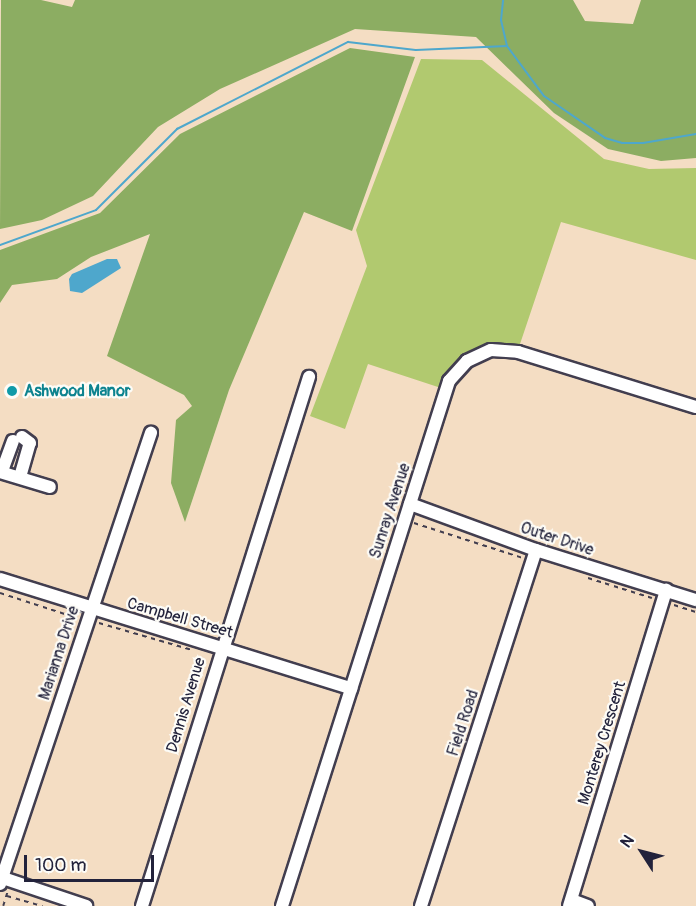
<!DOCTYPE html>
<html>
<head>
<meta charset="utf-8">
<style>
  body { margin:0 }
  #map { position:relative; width:696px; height:906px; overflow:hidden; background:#f4ddc3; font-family:Pangolin,sans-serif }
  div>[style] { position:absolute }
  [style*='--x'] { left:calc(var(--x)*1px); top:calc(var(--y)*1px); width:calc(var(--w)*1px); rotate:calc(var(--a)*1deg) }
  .green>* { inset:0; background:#b1c96f }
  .forest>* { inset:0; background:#8cad62 }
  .water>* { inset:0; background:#4ea7cc }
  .stream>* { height:2px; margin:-1px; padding:0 1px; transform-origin:1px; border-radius:1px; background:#4ea7cc }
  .path>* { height:1.5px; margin-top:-0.75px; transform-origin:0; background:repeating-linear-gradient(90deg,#423e4f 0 4.5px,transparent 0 9px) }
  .roads { filter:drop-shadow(2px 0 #423e4f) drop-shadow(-2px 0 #423e4f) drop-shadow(0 2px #423e4f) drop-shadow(0 -2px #423e4f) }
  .minor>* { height:12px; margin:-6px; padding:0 6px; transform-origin:6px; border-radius:6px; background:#fff }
  .dots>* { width:16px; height:16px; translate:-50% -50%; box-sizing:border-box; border:3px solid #fdfcf7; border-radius:50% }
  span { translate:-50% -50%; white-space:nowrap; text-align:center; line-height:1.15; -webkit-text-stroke:4.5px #fdfcf7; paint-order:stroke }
  .culture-label { font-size:16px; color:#0d838f; font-weight:700 }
  .left { translate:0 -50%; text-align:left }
  .street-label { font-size:16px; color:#22223b }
  .north { position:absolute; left:612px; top:822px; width:60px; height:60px; -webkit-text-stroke:4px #fdfcf7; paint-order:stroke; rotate:306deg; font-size:16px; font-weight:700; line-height:24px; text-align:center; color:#22223b }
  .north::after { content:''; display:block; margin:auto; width:21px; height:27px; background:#22223b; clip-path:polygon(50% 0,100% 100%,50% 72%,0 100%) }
  .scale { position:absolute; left:24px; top:855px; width:130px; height:27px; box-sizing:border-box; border:3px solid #22223b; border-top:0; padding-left:8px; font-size:18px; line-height:21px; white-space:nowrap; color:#22223b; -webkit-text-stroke:4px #fdfcf7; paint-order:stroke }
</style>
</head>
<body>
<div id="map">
  <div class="green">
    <i style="clip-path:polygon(421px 59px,482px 60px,604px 159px,649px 169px,696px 168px,696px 260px,561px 222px,519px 347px,487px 350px,441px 388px,368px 364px,345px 429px,310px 416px,367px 266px,356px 230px)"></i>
  </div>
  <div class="forest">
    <i style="clip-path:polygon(1px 0,41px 0,72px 7px,75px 0,573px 0,585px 21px,633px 24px,641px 0,696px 0,696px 158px,661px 161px,608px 149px,554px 113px,476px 37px,355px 29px,220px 89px,158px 127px,93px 196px,42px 220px,0 229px)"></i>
    <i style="clip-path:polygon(350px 48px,415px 57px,352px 231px,304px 212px,229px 390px,185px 522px,171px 483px,176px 420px,192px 406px,184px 395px,107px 356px,150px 234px,91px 257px,57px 279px,12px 285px,0 303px,0 250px,100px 213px,180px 134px)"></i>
  </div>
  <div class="water">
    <i style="clip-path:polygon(107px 259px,117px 259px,121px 268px,82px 293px,70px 291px,69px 279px,72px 274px)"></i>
  </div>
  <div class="stream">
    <i style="--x:507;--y:46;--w:62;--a:53.5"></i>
    <i style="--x:544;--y:96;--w:74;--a:34.5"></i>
    <i style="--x:605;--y:138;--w:18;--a:16"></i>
    <i style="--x:622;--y:143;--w:21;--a:0"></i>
    <i style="--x:643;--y:143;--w:54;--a:-9.6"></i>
    <i style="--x:0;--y:245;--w:102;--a:-20"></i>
    <i style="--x:96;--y:210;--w:115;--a:-45"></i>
    <i style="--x:177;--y:129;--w:192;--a:-27"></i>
    <i style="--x:348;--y:42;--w:68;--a:6.7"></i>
    <i style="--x:416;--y:50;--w:91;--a:-2.5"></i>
    <i style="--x:507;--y:46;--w:27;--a:-103"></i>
    <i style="--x:501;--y:20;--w:20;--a:-84"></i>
  </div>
  <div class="path">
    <i style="--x:414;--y:523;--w:114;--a:17.8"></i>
    <i style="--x:588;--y:578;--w:67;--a:17.4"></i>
    <i style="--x:0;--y:593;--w:81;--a:18"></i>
    <i style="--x:674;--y:605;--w:23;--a:18"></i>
    <i style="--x:99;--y:623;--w:97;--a:16.2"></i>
    <i style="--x:7;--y:896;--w:37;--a:16"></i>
    <i style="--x:3;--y:906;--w:14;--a:-73"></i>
  </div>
  <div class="roads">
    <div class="minor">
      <i style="--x:2;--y:471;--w:32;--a:-70"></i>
      <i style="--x:0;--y:472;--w:52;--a:16.7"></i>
      <i style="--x:20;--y:477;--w:35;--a:-74"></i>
      <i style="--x:30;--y:443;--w:10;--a:-143"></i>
      <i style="--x:410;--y:504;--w:134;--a:20.1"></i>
      <i style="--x:536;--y:550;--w:168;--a:17.4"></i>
      <i style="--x:0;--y:579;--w:368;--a:17.3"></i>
      <i style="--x:0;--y:877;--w:91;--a:18.6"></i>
      <i style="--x:0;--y:884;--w:476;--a:-71.5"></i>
      <i style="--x:572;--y:900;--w:17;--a:21"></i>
      <i style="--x:142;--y:906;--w:555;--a:-72.48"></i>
      <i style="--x:282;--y:906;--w:551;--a:-72.35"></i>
      <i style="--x:449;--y:381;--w:27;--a:-48"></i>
      <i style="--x:467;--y:361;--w:26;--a:-25"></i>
      <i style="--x:491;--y:350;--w:27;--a:4"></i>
      <i style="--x:518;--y:352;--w:186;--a:17.2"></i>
      <i style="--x:421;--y:906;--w:374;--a:-72.1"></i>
      <i style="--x:569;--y:906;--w:331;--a:-72.9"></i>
    </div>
  </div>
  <div class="dots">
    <i style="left:12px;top:391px;background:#0f9aa8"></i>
  </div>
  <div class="culture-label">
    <span class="left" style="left:24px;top:391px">Ashwood Manor</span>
  </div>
  <div class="street-label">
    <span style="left:390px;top:511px;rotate:-72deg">Sunray Avenue</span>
    <span style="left:557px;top:539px;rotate:18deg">Outer Drive</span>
    <span style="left:180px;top:618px;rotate:16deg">Campbell Street</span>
    <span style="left:59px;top:653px;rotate:-72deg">Marianna Drive</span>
    <span style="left:186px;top:705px;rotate:-73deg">Dennis Avenue</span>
    <span style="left:463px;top:723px;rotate:-72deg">Field Road</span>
    <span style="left:602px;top:743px;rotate:-73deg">Monterey Crescent</span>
  </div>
  <div class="north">N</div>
  <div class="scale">100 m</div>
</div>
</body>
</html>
